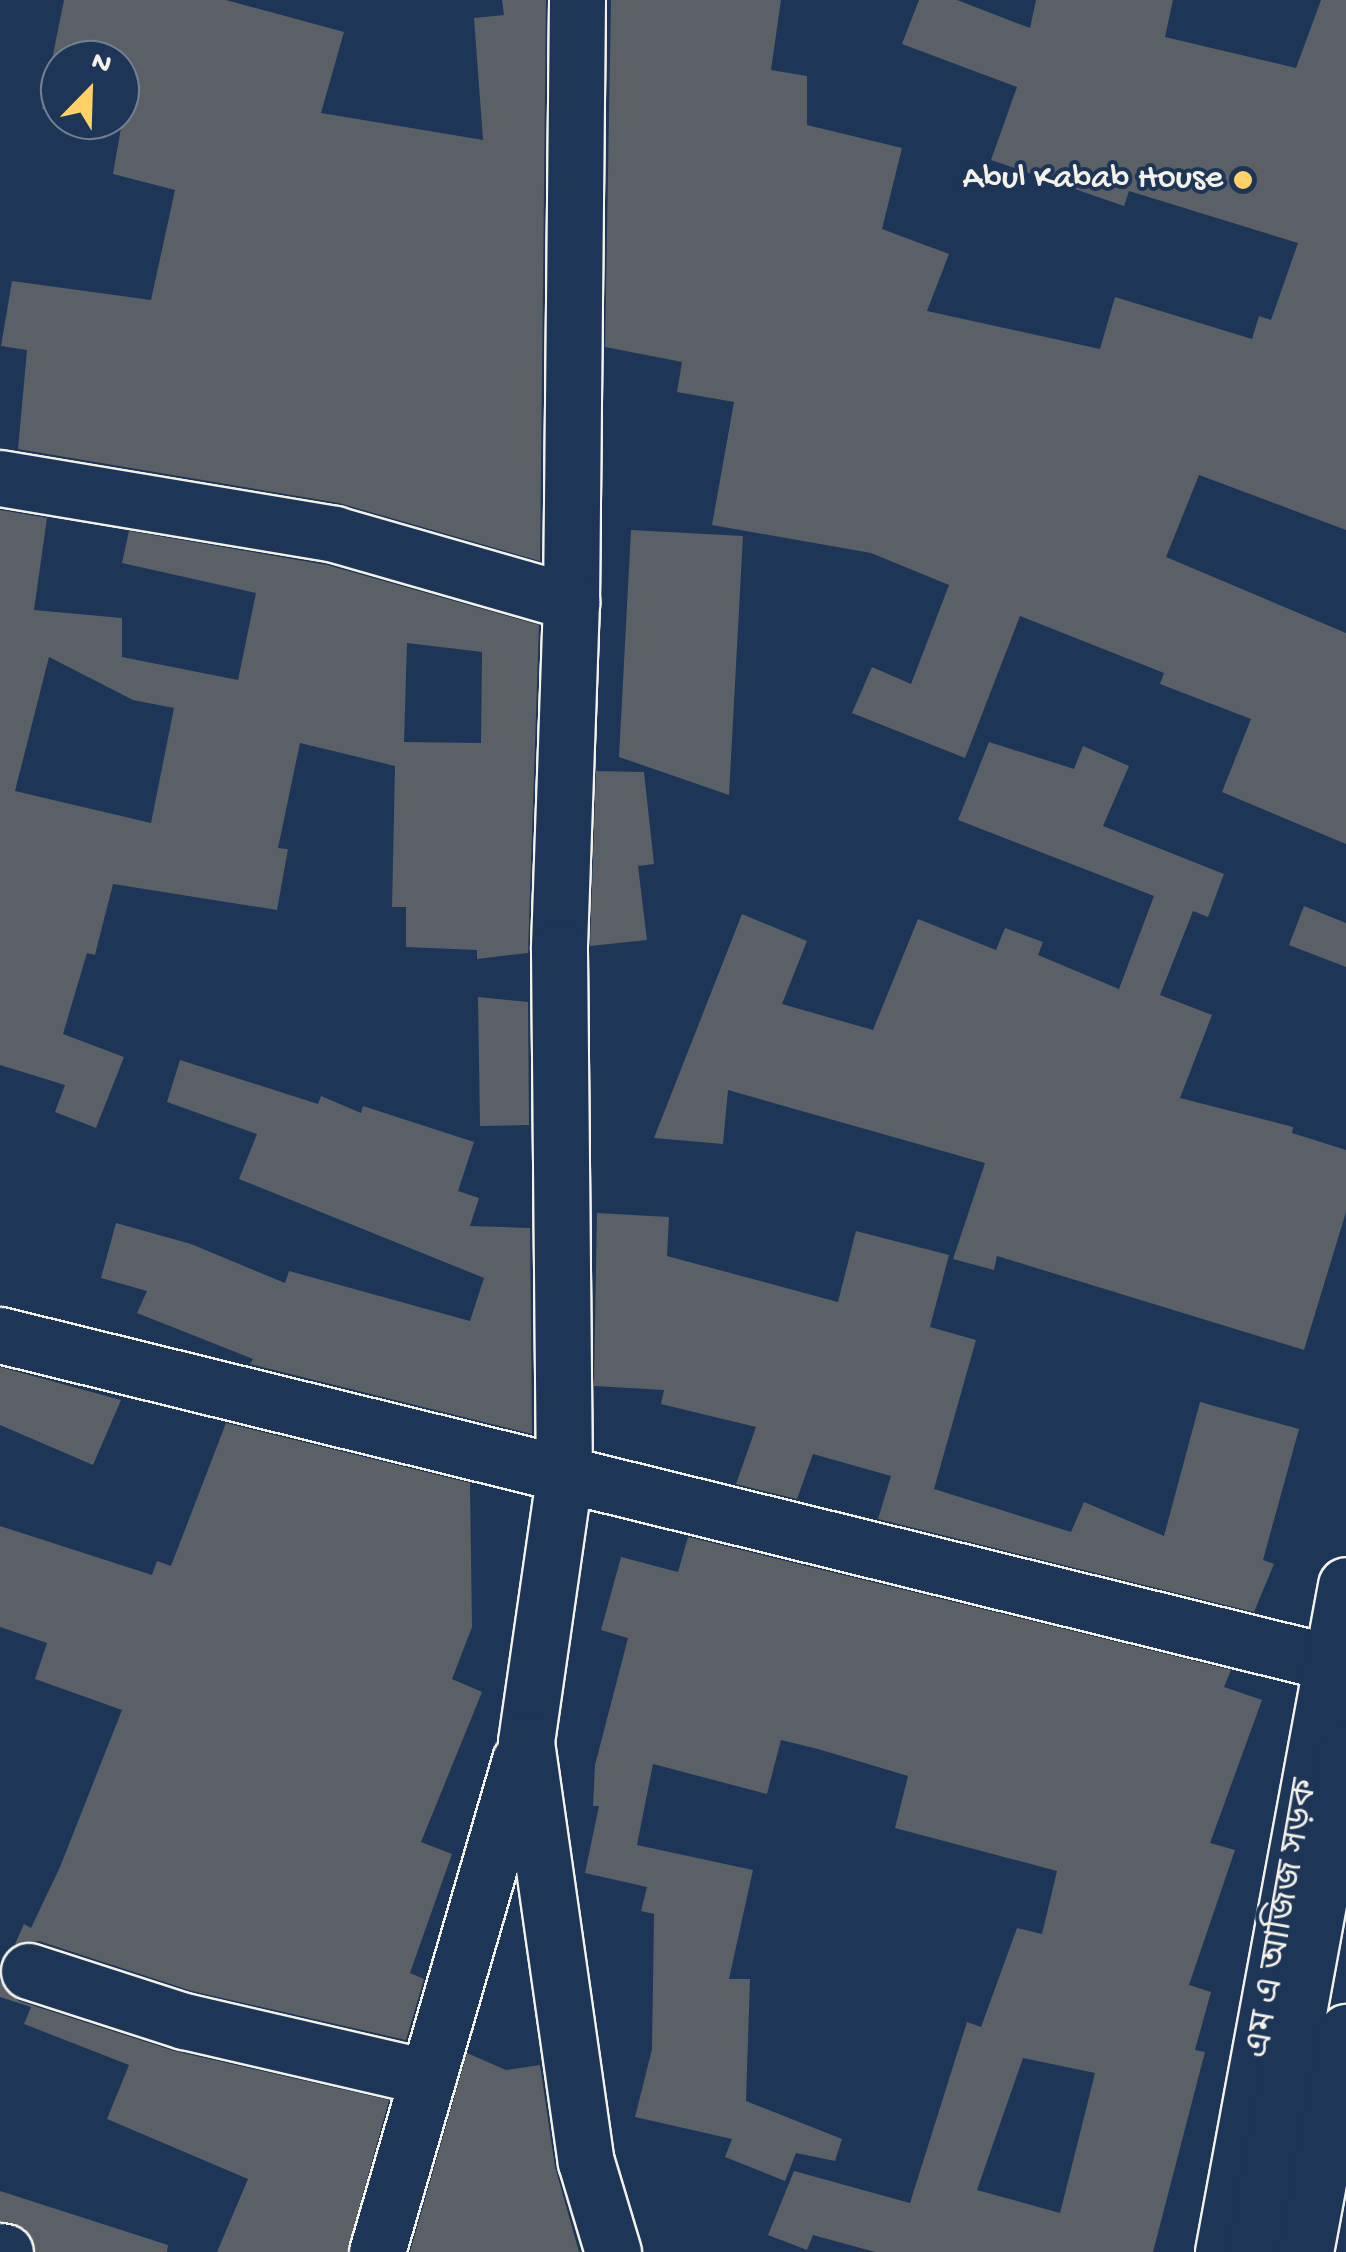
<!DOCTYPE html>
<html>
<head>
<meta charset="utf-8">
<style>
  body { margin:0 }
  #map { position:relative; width:1346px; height:2252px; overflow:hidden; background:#1d3557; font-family:"Gochi Hand","Noto Sans Bengali",sans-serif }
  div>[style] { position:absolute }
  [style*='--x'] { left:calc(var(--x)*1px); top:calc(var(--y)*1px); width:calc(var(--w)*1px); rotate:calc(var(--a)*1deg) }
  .building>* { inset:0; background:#5a6065 }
  .roads { filter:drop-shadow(2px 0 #f4f1e8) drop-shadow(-2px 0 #f4f1e8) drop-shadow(0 2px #f4f1e8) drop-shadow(0 -2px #f4f1e8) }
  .minor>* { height:55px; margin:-27.5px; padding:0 27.5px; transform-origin:27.5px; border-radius:27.5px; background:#1d3557 }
  .major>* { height:55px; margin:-27.5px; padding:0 27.5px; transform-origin:27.5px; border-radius:27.5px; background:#1d3557 }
  .highway>* { height:55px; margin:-27.5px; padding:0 27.5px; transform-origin:27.5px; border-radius:27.5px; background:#1d3557 }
  .dots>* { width:28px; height:28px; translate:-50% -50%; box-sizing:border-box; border:5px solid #1d3557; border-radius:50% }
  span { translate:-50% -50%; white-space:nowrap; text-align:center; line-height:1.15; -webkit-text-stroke:8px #1d3557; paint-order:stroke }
  .poi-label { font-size:35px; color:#f4f1e8 }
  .right { translate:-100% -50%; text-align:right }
  .street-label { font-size:35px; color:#f4f1e8 }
  .north { position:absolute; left:40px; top:40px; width:100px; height:100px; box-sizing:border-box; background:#1d3557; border:2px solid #738091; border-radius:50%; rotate:23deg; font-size:28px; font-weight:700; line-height:40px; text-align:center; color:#f4f1e8 }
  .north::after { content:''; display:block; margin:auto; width:35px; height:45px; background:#ffd166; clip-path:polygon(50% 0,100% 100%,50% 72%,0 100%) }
</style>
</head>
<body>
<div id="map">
  <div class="building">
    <i style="clip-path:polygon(64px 0,226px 0,344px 32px,321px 113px,483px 140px,474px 18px,504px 15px,502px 0,546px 0,540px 561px,339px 503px,18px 449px,27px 350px,1px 346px,12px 281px,151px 300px,175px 190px,113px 174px,122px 122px,108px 120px,120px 120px,120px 60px,60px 60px,60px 112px,42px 109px)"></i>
    <i style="clip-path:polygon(611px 0,781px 0,771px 70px,807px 76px,807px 125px,902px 148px,882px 229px,949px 254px,927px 311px,1100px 349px,1115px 297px,1252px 339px,1259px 316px,1271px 320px,1298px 243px,1129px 191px,1124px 206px,991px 160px,1017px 87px,902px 44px,919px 0,957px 0,1030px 28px,1036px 0,1173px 0,1165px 37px,1296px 68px,1321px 0,1346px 0,1346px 530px,1199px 475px,1166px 557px,1346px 633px,1346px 844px,1222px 792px,1251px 719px,1160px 684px,1164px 673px,1020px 616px,965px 758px,852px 713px,872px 667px,911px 684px,949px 585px,871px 553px,712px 525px,734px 402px,677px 392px,682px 362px,605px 347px)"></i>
    <i style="clip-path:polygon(evenodd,0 510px,47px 518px,34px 610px,122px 618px,122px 657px,238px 680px,256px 593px,122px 563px,129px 531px,327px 565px,539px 625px,528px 953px,477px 959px,477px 950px,406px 947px,406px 907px,392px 907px,395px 766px,300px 743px,278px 848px,288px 849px,277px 910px,113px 884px,95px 955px,87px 953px,63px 1034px,124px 1057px,96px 1128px,55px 1112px,65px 1085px,0 1065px,0 510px,407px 643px,482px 652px,481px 743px,404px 742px,407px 643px,0 510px,49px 657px,133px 700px,174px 708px,151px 823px,15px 791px,49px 657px)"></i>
    <i style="clip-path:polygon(631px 530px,743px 536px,729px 795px,619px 757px)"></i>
    <i style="clip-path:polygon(989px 742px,1074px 769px,1083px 746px,1129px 766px,1103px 826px,1224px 874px,1208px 917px,1193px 911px,1160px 995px,1212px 1015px,1180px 1098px,1293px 1127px,1292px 1133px,1346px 1150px,1346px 1212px,1304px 1350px,997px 1256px,994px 1270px,953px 1259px,985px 1163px,728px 1090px,723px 1144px,654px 1138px,742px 914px,807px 941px,782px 1004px,873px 1030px,918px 919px,996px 950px,1005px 928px,1043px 942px,1038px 955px,1119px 989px,1154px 896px,958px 820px)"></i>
    <i style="clip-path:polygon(596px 771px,644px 772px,654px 864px,638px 866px,647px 940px,590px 946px)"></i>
    <i style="clip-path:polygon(1304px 906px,1346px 923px,1346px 967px,1289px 945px)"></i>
    <i style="clip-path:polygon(478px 997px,528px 1002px,529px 1125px,480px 1126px)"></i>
    <i style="clip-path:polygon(180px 1060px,318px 1104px,321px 1096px,361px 1113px,363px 1106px,474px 1142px,458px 1191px,479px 1198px,470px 1226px,530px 1228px,532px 1434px,250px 1364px,253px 1359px,137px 1313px,147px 1291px,101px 1278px,116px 1223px,191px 1244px,285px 1283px,289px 1271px,470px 1321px,484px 1278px,239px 1179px,257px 1134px,167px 1102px)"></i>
    <i style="clip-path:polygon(597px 1213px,669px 1217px,667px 1256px,838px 1302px,856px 1231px,949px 1255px,930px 1327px,976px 1340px,934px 1489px,1071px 1532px,1084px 1502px,1164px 1536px,1200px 1402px,1299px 1429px,1263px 1560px,1274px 1564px,1254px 1612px,878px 1519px,891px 1476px,813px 1454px,797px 1499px,736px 1484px,756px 1427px,661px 1404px,664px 1390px,594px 1386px)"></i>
    <i style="clip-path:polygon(0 1367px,121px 1400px,93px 1465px,0 1425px)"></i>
    <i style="clip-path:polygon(226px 1423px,470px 1483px,472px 1627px,452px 1679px,482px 1692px,421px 1842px,452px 1854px,410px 1973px,424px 1979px,406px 2040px,192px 1991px,39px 1941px,15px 1944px,24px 1924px,31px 1928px,60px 1867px,122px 1710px,35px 1679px,47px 1643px,0 1627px,0 1526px,152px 1575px,157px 1561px,171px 1566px)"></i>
    <i style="clip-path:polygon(evenodd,688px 1537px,1231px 1670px,1224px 1687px,1262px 1700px,1210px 1843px,1235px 1850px,1189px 1985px,1211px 1992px,1195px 2050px,1205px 2052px,1153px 2252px,875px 2252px,813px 2235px,807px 2250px,768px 2235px,794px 2171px,910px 2203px,967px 2022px,981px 2027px,1017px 1928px,1042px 1934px,1057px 1871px,895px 1828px,908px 1776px,818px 1749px,781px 1740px,767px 1794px,653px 1764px,637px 1845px,753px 1870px,729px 1979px,750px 1979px,746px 2101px,842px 2139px,835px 2161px,796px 2153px,785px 2181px,725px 2157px,732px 2139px,635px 2117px,652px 2049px,654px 1914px,641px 1911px,647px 1887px,585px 1873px,599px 1806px,593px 1806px,595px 1765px,628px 1638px,601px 1630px,621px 1557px,678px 1572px,688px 1537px,1023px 2058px,1095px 2073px,1060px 2213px,977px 2190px,1023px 2058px)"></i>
    <i style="clip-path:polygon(0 1981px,19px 2001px,174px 2051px,389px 2100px,347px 2252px,217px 2252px,248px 2179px,107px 2119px,129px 2065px,24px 2024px,31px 2007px,0 1997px)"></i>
    <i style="clip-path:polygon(467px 2053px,506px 2070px,540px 2065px,555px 2167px,579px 2252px,410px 2252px)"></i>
    <i style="clip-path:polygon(0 2191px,168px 2245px,167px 2252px,35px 2252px,25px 2228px,0 2221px)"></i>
  </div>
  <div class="roads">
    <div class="minor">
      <i style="--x:577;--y:0;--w:602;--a:90.57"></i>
      <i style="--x:571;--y:602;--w:348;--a:92"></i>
      <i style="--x:559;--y:950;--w:528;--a:89.46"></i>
      <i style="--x:564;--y:1478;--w:267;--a:98.2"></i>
      <i style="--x:526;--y:1742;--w:424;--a:81.9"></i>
      <i style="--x:586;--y:2162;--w:94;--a:73.3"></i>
      <i style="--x:0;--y:478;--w:339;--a:9.5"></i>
      <i style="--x:334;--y:534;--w:247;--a:16"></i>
      <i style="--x:0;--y:1335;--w:1372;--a:13.83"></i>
      <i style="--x:29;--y:1971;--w:163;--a:17.9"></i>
      <i style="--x:184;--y:2021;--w:249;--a:13"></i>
      <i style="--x:0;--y:2251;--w:5;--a:11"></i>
      <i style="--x:377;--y:2252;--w:512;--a:-73.79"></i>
    </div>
    <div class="major">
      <i style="--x:1223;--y:2252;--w:678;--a:-79.55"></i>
    </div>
    <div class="highway">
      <i style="--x:1254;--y:2252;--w:509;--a:-79.59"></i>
      <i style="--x:1305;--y:2252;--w:224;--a:-79.4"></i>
    </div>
  </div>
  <div class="dots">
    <i style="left:1243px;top:180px;background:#ffd166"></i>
  </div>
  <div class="poi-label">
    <span class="right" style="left:1223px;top:180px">Abul Kabab House</span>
  </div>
  <div class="street-label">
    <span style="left:1285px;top:1919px;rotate:-80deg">এম এ আজিজ সড়ক</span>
  </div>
  <div class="north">N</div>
</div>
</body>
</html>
